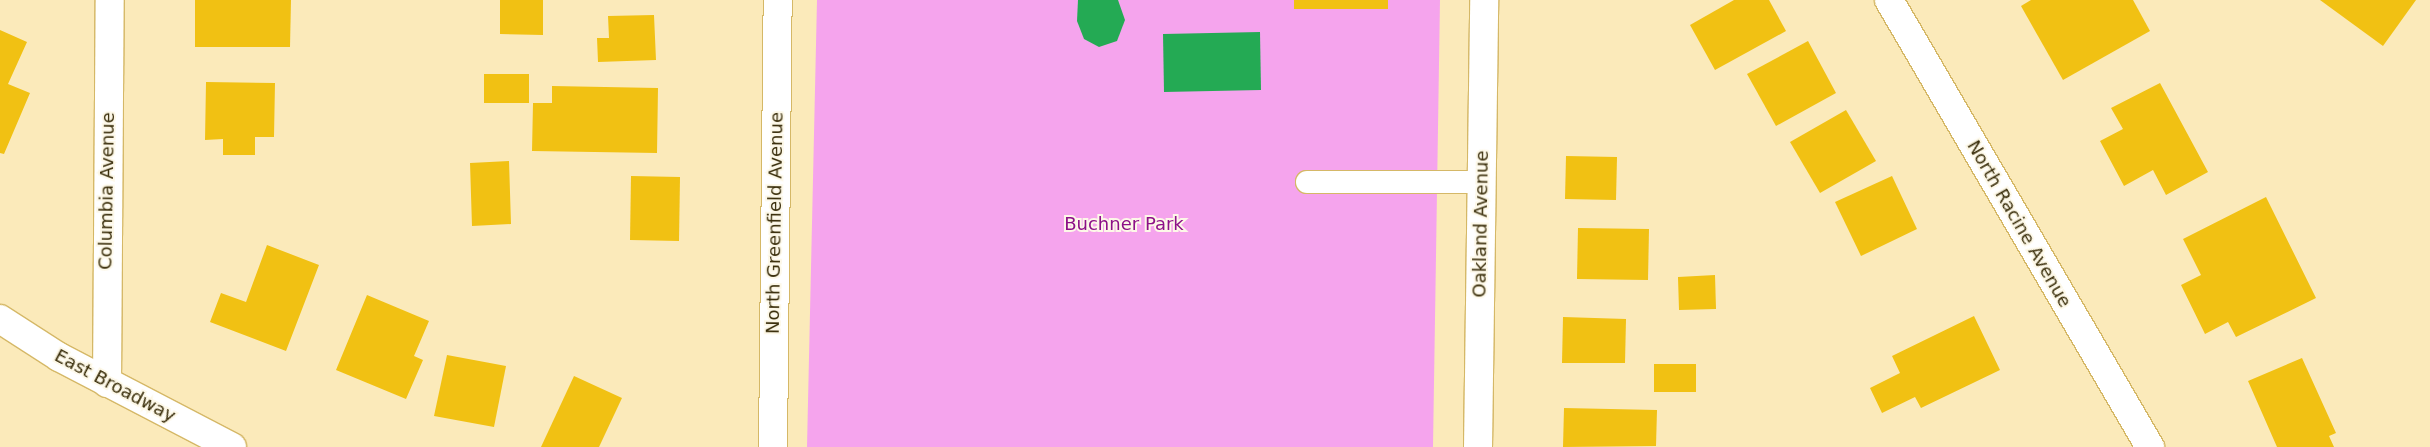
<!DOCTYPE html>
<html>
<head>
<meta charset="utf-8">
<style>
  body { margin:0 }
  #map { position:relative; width:2430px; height:447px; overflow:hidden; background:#fbeaba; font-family:"DejaVu Sans",sans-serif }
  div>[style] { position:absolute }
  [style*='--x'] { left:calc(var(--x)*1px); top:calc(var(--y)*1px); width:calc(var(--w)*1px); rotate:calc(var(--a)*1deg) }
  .green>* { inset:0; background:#f5a4ed }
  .water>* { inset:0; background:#24aa54 }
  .building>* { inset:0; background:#f1c113 }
  .roads { filter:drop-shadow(1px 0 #d5b867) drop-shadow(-1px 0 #d5b867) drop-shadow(0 1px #d5b867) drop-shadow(0 -1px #d5b867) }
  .lane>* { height:22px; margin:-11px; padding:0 11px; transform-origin:11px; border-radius:11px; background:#fff }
  .street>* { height:28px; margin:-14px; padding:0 14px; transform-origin:14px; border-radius:14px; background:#fff }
  .secondary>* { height:28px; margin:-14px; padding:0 14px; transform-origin:14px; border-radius:14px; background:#fff }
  span { translate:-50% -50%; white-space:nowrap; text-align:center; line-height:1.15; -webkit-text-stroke:4px #fdf8e8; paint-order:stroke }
  .street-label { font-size:18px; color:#392d0a }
  .park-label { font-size:18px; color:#8d1088 }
</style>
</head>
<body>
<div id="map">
  <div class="green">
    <i style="clip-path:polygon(817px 0,1440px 0,1433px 447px,807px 447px)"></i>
  </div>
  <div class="water">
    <i style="clip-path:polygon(1078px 0,1118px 0,1125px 20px,1117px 41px,1099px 47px,1084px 39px,1077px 21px)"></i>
    <i style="clip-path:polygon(1260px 32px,1261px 90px,1164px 92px,1163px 34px)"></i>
  </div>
  <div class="building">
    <i style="clip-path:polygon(195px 0,291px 0,290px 47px,195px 47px)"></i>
    <i style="clip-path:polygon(500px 0,543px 0,543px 35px,500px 34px)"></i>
    <i style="clip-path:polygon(1294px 0,1388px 0,1388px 9px,1294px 9px)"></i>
    <i style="clip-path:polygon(1734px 0,1769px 0,1786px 31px,1715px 70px,1690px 25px)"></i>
    <i style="clip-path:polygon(2031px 0,2133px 0,2150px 31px,2063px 80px,2021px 6px)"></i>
    <i style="clip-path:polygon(2320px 0,2416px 0,2383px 46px)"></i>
    <i style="clip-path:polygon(654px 15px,656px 60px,598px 62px,597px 38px,609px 38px,608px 16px)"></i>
    <i style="clip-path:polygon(0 30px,27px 42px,8px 84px,30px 93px,4px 154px,0 153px)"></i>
    <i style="clip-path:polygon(1808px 41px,1836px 93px,1776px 126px,1747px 74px)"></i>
    <i style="clip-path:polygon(484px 74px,529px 74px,529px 103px,484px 103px)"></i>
    <i style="clip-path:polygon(206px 82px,275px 83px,274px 137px,255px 137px,255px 155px,223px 155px,223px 139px,205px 140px)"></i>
    <i style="clip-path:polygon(2160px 83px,2208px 172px,2166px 195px,2153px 170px,2124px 186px,2100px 141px,2123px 129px,2111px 108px)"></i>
    <i style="clip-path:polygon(552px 86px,658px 88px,657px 153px,532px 151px,533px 103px,552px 103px)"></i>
    <i style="clip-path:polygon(1846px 110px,1876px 161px,1820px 193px,1790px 142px)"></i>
    <i style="clip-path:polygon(1566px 156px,1617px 157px,1616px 200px,1565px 199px)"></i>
    <i style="clip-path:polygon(509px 161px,511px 224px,472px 226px,470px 163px)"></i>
    <i style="clip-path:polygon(631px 176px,680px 177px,679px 241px,630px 240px)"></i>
    <i style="clip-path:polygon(1892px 176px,1917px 229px,1861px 256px,1835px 202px)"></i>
    <i style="clip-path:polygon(2266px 197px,2316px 298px,2236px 337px,2228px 322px,2205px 334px,2181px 285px,2201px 275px,2183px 239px)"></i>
    <i style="clip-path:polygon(1578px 228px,1649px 229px,1648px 280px,1577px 279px)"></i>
    <i style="clip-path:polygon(267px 245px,319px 265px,286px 351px,210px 322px,221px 293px,246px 302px)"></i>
    <i style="clip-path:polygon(1715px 275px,1716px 309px,1679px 310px,1678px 277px)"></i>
    <i style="clip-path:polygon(367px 295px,429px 321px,414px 356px,423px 360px,406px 399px,336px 370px)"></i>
    <i style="clip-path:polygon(1974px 316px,2000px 370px,1921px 408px,1915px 397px,1882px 413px,1870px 388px,1900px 373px,1892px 356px)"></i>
    <i style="clip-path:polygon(1563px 317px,1626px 319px,1625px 363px,1562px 363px)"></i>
    <i style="clip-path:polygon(447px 355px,506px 366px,494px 427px,434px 416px)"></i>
    <i style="clip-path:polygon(2302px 358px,2336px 433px,2329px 436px,2334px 447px,2277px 447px,2248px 381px)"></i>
    <i style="clip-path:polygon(1654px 364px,1696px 364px,1696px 392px,1654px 392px)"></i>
    <i style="clip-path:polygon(574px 376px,622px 398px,599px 447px,541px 447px)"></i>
    <i style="clip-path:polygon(1564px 408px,1657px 410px,1656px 446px,1563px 447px)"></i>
  </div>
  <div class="roads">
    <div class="lane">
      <i style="--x:1307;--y:182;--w:174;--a:0"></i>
    </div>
    <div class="street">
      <i style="--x:107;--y:383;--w:383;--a:-89.6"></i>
      <i style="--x:773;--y:447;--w:447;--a:-89.4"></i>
    </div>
    <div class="secondary">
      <i style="--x:1889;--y:0;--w:518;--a:59.72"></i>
      <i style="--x:0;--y:319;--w:70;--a:32.8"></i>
      <i style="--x:59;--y:357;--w:195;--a:27.5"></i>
      <i style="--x:1478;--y:447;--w:447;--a:-89.2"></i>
    </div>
  </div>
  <div class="street-label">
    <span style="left:107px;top:191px;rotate:-89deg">Columbia Avenue</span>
    <span style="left:775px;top:223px;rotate:-89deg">North Greenfield Avenue</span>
    <span style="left:1481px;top:224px;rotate:-89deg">Oakland Avenue</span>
    <span style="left:2019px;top:224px;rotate:60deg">North Racine Avenue</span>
    <span style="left:115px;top:386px;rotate:28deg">East Broadway</span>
  </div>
  <div class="park-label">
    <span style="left:1124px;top:224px">Buchner Park</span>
  </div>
</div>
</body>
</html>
